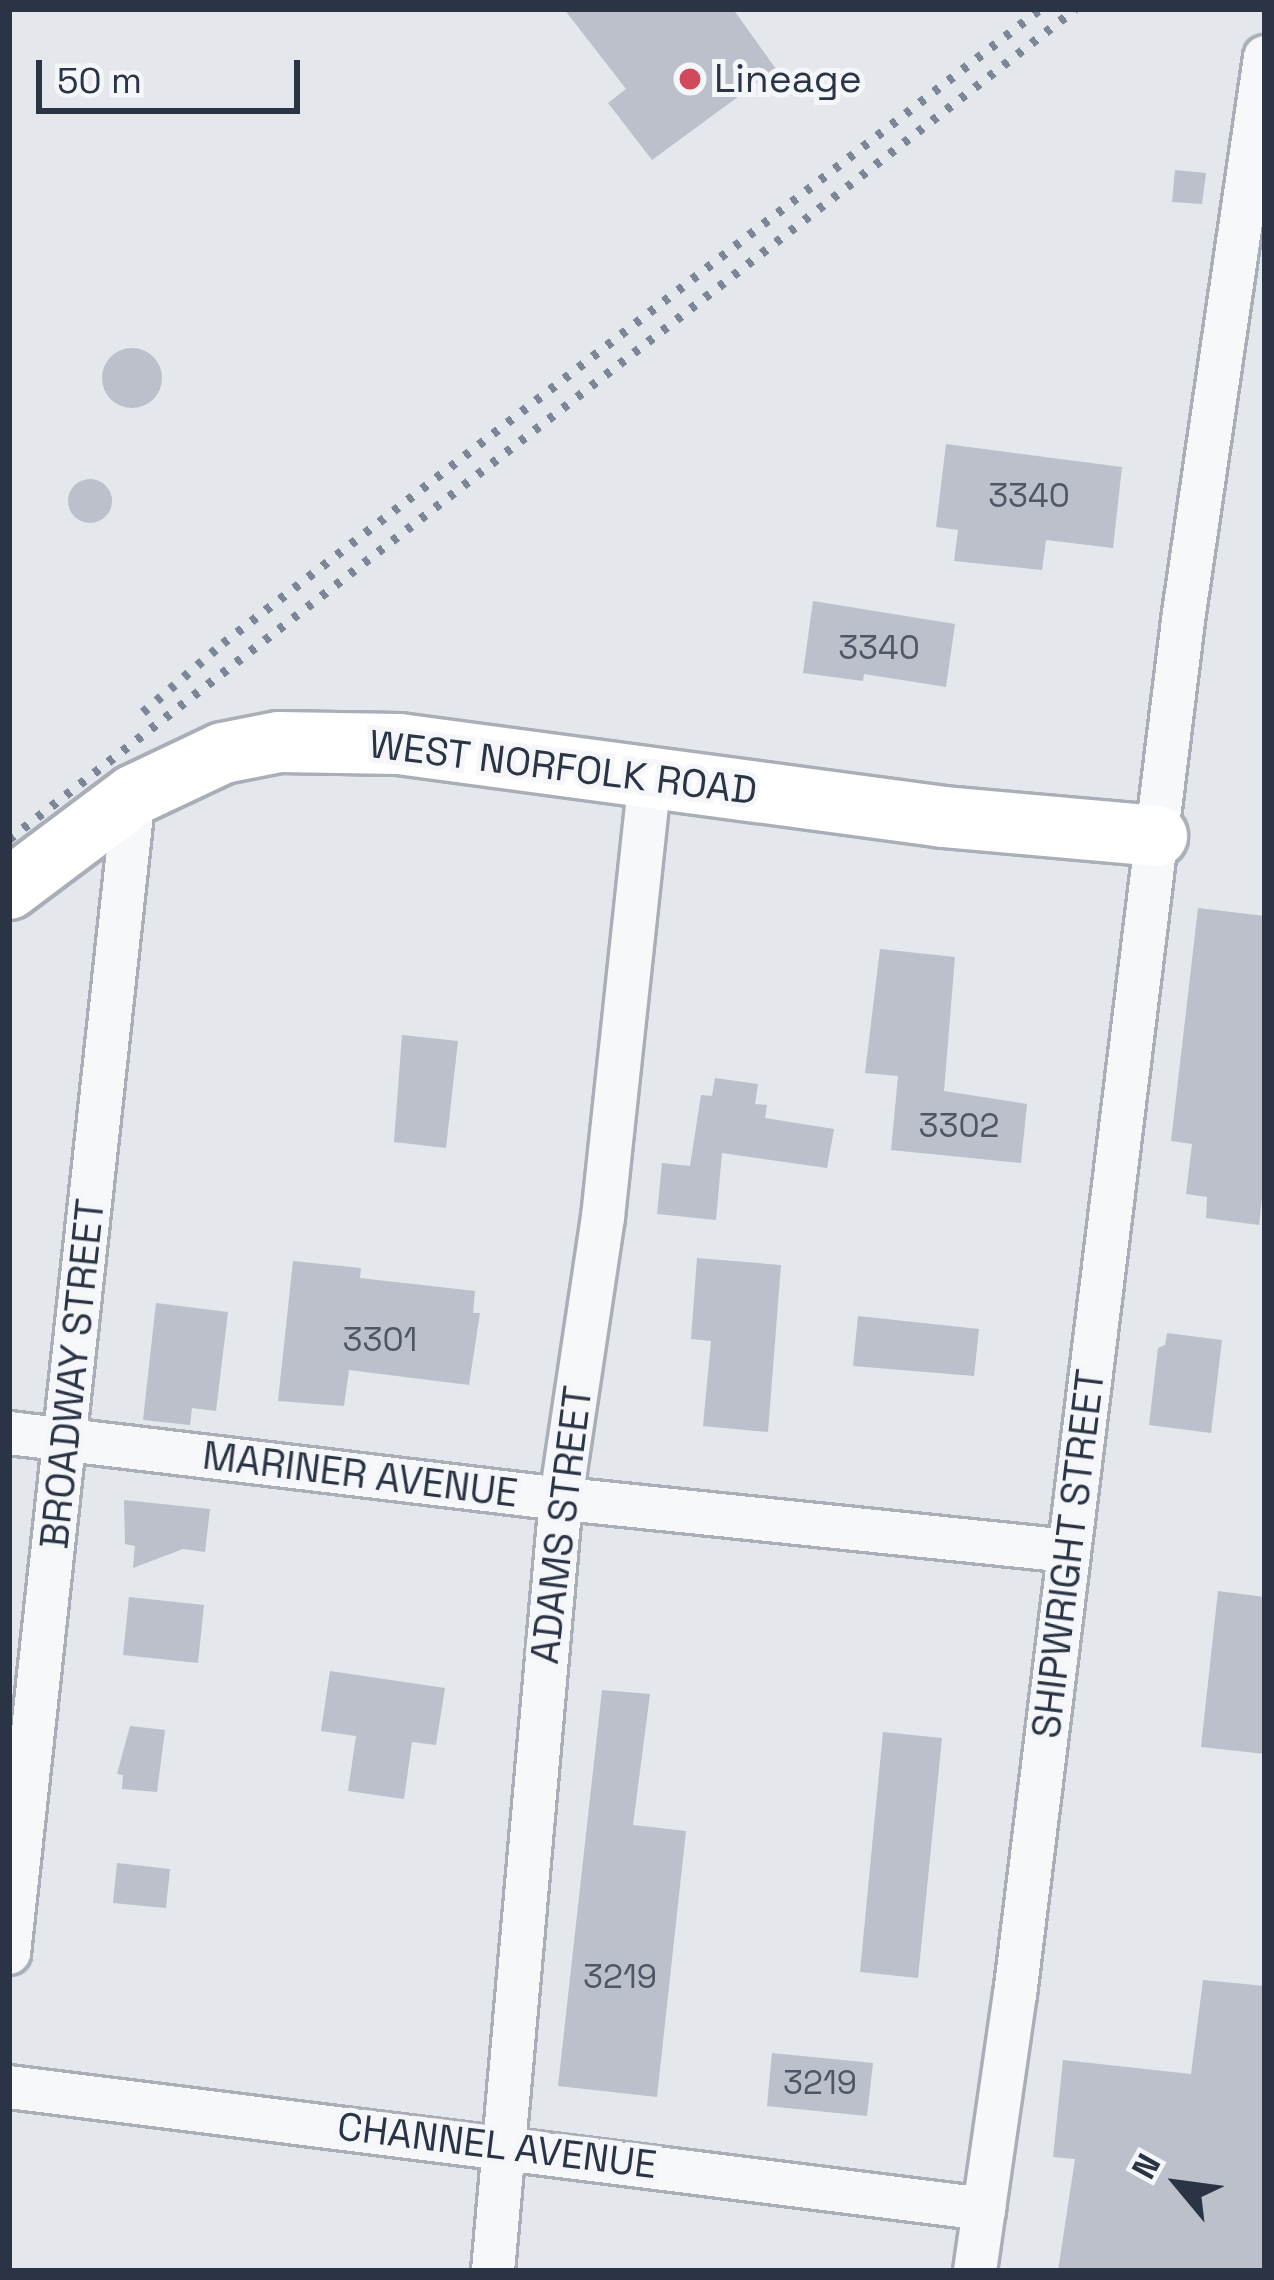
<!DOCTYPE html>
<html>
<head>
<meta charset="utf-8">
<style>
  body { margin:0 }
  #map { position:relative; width:1274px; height:2280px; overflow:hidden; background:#e4e7ec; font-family:"Space Grotesk",sans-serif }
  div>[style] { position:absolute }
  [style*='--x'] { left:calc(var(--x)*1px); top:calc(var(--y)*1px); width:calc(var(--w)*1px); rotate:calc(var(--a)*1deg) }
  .building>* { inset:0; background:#bbc0ca }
  .round { border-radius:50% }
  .roads { filter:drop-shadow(3px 0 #a9aeb7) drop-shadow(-3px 0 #a9aeb7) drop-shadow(0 3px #a9aeb7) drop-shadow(0 -3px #a9aeb7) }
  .street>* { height:42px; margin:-21px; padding:0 21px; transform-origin:21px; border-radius:21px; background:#f7f8fa }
  .secondary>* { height:60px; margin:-30px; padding:0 30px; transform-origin:30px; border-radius:30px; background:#fff }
  .rail>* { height:9px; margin-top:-4.5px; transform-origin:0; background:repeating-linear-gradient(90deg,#7d8696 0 6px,transparent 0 18px) }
  .dots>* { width:33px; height:33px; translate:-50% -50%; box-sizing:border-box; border:6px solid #f4f6f9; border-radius:50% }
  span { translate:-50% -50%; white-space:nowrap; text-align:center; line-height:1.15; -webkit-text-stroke:10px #f4f6f9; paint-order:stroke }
  .number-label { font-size:33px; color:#4f5766 }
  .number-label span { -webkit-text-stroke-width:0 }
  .poi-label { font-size:39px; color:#2b3445 }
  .left { translate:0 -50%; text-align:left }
  .street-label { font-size:39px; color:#2b3445 }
  .frame { position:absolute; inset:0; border:12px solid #2b3445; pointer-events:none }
  .north { position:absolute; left:1118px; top:2124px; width:120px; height:120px; -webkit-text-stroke:9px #f4f6f9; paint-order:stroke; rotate:299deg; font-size:33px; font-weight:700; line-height:48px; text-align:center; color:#2b3445 }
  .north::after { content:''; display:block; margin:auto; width:42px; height:54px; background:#2b3445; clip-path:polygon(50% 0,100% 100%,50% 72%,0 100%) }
  .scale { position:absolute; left:36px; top:60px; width:264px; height:54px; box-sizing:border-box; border:6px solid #2b3445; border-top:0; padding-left:15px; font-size:36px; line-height:42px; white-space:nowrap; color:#2b3445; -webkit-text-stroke:9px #f4f6f9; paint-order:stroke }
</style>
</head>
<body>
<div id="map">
  <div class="building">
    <i style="clip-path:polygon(564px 9px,733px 9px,776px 69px,652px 160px,608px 103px,626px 89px)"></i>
    <i style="clip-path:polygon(1175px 170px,1206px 173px,1202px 204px,1172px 202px)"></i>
    <i class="round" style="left:102px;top:348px;width:60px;height:60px"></i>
    <i style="clip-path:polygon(946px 444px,1122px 467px,1113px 548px,1046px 540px,1042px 570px,954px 561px,958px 530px,936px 527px)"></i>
    <i class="round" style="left:68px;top:479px;width:44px;height:44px"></i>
    <i style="clip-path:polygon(813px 601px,955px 624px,946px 687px,864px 674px,863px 681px,803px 673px)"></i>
    <i style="clip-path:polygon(1198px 908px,1265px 916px,1265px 1172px,1259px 1225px,1206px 1218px,1207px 1197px,1186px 1194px,1192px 1144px,1171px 1141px)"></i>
    <i style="clip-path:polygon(880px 949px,955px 957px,944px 1091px,1027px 1104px,1021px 1163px,891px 1150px,898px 1076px,865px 1073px)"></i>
    <i style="clip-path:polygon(402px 1035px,458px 1041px,446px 1148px,394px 1142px)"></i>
    <i style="clip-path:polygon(715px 1078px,758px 1084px,755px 1104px,767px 1105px,765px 1118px,834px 1129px,827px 1168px,722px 1153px,716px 1220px,657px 1214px,662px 1163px,690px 1166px,701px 1095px,712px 1096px)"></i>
    <i style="clip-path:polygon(697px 1258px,781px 1265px,768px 1432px,703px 1426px,711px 1341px,691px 1339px)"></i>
    <i style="clip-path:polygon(293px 1261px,361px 1268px,360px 1278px,475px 1291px,473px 1313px,480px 1313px,469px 1385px,349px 1370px,344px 1406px,278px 1401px)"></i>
    <i style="clip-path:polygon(156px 1303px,228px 1312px,216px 1411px,192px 1408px,190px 1425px,143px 1420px)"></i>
    <i style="clip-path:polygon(858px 1316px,979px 1329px,974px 1376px,853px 1366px)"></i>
    <i style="clip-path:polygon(1167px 1333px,1222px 1340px,1211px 1433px,1149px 1425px,1158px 1348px,1165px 1345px)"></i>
    <i style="clip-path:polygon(124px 1500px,210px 1509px,205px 1552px,183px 1549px,133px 1568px,135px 1546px,125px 1544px)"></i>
    <i style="clip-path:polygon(1218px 1591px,1265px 1597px,1265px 1754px,1201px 1747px)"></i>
    <i style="clip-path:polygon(129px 1597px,204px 1605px,198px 1663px,123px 1655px)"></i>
    <i style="clip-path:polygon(330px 1671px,445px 1688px,436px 1745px,412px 1742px,404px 1799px,348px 1791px,356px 1736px,321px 1731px)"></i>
    <i style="clip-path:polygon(602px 1690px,650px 1694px,633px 1825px,686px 1831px,657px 2097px,558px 2086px)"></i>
    <i style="clip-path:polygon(130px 1726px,165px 1730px,157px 1792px,122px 1789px,123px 1775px,117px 1774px)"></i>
    <i style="clip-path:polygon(883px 1732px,942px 1738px,918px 1978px,860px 1972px)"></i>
    <i style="clip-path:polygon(117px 1863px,170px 1869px,166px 1908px,113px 1903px)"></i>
    <i style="clip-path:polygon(1203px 1980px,1265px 1986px,1265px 2271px,1058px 2271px,1075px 2159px,1053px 2157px,1063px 2060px,1191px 2074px)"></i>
    <i style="clip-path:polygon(772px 2053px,873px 2063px,867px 2116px,767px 2106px)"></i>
  </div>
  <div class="roads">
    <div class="street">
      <i style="--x:9;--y:1433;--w:531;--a:6.82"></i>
      <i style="--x:536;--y:1496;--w:535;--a:5.9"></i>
      <i style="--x:9;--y:1953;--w:1165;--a:-83.84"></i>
      <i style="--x:9;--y:2087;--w:983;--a:7.13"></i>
      <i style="--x:493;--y:2271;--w:776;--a:-84.97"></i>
      <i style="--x:561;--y:1498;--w:284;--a:-81.5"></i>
      <i style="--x:603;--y:1217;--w:440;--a:-83.9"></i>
      <i style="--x:975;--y:2271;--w:279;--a:-81.8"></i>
      <i style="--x:1015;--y:1995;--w:1385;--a:-83.03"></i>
      <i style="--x:1183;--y:620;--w:569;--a:-81.71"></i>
    </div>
    <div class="secondary">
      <i style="--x:9;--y:889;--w:156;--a:-36.9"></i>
      <i style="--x:134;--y:795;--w:98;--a:-25.3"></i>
      <i style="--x:223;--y:753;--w:57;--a:-11.1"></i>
      <i style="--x:279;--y:742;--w:120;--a:1"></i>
      <i style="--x:399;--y:744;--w:550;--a:7.63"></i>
      <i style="--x:944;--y:817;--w:214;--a:5.1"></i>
    </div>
  </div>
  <div class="rail">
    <i style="--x:143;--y:712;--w:106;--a:-40.8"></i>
    <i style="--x:223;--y:643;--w:1034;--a:-37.81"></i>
    <i style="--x:9;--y:839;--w:1351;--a:-37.9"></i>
  </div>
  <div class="dots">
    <i style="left:690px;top:79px;background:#d1495b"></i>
  </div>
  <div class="number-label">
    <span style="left:1029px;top:497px">3340</span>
    <span style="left:879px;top:649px">3340</span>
    <span style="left:959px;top:1127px">3302</span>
    <span style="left:380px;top:1341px">3301</span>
    <span style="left:620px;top:1978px">3219</span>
    <span style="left:820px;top:2084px">3219</span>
  </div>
  <div class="poi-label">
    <span class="left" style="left:714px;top:79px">Lineage</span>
  </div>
  <div class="street-label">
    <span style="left:563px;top:768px;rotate:7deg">WEST NORFOLK ROAD</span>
    <span style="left:73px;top:1374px;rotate:-84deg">BROADWAY STREET</span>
    <span style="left:360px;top:1475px;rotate:7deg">MARINER AVENUE</span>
    <span style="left:562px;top:1525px;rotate:-83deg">ADAMS STREET</span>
    <span style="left:1069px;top:1554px;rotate:-83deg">SHIPWRIGHT STREET</span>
    <span style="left:497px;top:2146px;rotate:7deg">CHANNEL AVENUE</span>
  </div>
  <div class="frame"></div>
  <div class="north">N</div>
  <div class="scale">50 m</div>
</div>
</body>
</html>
